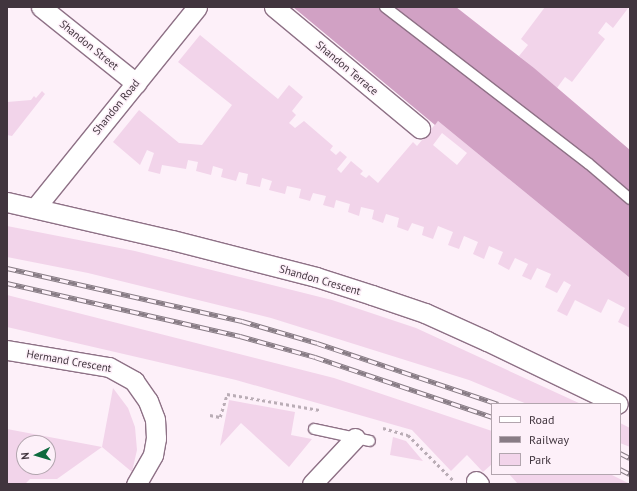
<!DOCTYPE html>
<html>
<head>
<meta charset="utf-8">
<style>
  body { margin:0 }
  #map { position:relative; width:637px; height:491px; overflow:hidden; background:#fdf0f9; font-family:"PT Sans",sans-serif }
  div>[style] { position:absolute }
  [style*='--x'] { left:calc(var(--x)*1px); top:calc(var(--y)*1px); width:calc(var(--w)*1px); rotate:calc(var(--a)*1deg) }
  .green>* { inset:0; background:#f2d4ea }
  .forest>* { inset:0; background:#d1a1c4 }
  .path>* { height:2.5px; margin-top:-1.25px; transform-origin:0; background:repeating-linear-gradient(90deg,#baadb6 0 3px,transparent 0 6px) }
  .roads { filter:drop-shadow(1px 0 #8e7186) drop-shadow(-1px 0 #8e7186) drop-shadow(0 1px #8e7186) drop-shadow(0 -1px #8e7186) }
  .service>* { height:10px; margin:-5px; padding:0 5px; transform-origin:5px; border-radius:5px; background:#fff }
  .minor>* { height:19px; margin:-9.5px; padding:0 9.5px; transform-origin:9.5px; border-radius:9.5px; background:#fff }
  .rail>* { height:4.5px; margin-top:-2.25px; transform-origin:0; background:repeating-linear-gradient(90deg,#fdf0f9 0 9px,#887c85 0 18px); box-sizing:border-box; border-block:1px solid #887c85 }
  span { translate:-50% -50%; white-space:nowrap; text-align:center; line-height:1.15; -webkit-text-stroke:3px #fdf0f9; paint-order:stroke }
  .street-label { font-size:11px; color:#41353e }
  .frame { position:absolute; inset:0; border:8px solid #41353e; pointer-events:none }
  .legend { position:absolute; left:491px; top:403px; width:130px; height:72px; box-sizing:border-box; background:#fdf0f9; border:1px solid #b2a5ae; margin:0; padding:5px 7px; list-style:none; font-size:12px; color:#41353e }
  .legend li { display:flex; align-items:center; gap:8px; height:20px }
  .legend b { width:20px; border:1px solid #b2a5ae }
  .north { position:absolute; left:16px; top:435px; width:40px; height:40px; box-sizing:border-box; background:#fdf0f9; border:1px solid #b2a5ae; border-radius:50%; rotate:265deg; font-size:11px; font-weight:700; line-height:16px; text-align:center; color:#41353e }
  .north::after { content:''; display:block; margin:auto; width:14px; height:18px; background:#0e6b3f; clip-path:polygon(50% 0,100% 100%,50% 72%,0 100%) }
</style>
</head>
<body>
<div id="map">
  <div class="green">
    <i style="clip-path:polygon(545px 7px,629px 7px,613px 28px,606px 22px,598px 33px,605px 39px,572px 82px,565px 77px,557px 88px,519px 56px,528px 45px,521px 39px)"></i>
    <i style="clip-path:polygon(evenodd,200px 35px,278px 99px,289px 85px,303px 97px,292px 111px,296px 115px,289px 123px,295px 128px,304px 121px,333px 146px,330px 150px,336px 155px,340px 151px,347px 157px,337px 169px,341px 173px,351px 161px,363px 171px,360px 174px,366px 178px,369px 175px,378px 183px,413px 142px,417px 146px,438px 121px,630px 278px,630px 328px,618px 322px,625px 308px,608px 299px,601px 313px,575px 300px,567px 316px,557px 311px,571px 285px,564px 281px,557px 293px,545px 287px,551px 274px,537px 268px,531px 280px,522px 276px,528px 264px,515px 258px,509px 270px,498px 264px,503px 252px,489px 246px,484px 259px,473px 254px,478px 242px,464px 236px,459px 249px,448px 245px,453px 232px,438px 226px,433px 239px,422px 235px,424px 227px,412px 223px,408px 231px,397px 227px,399px 218px,386px 214px,383px 223px,372px 219px,374px 210px,361px 207px,359px 216px,348px 212px,350px 204px,336px 200px,334px 208px,323px 205px,326px 196px,313px 193px,310px 201px,299px 198px,301px 189px,287px 186px,285px 194px,269px 190px,272px 181px,262px 178px,260px 187px,246px 184px,248px 174px,239px 172px,236px 181px,221px 177px,223px 169px,213px 166px,211px 175px,196px 171px,198px 162px,188px 160px,186px 169px,162px 165px,160px 174px,148px 171px,154px 153px,147px 150px,140px 165px,113px 142px,139px 110px,179px 143px,202px 145px,232px 105px,178px 62px,200px 35px,442px 133px,467px 153px,457px 165px,433px 145px,442px 133px)"></i>
    <i style="clip-path:polygon(42px 91px,45px 94px,12px 136px,7px 135px,7px 102px,31px 100px,34px 96px,36px 98px)"></i>
    <i style="clip-path:polygon(7px 226px,135px 251px,332px 300px,416px 328px,581px 404px,527px 404px,469px 380px,271px 318px,88px 273px,7px 257px)"></i>
    <i style="clip-path:polygon(7px 295px,334px 378px,492px 431px,492px 464px,483px 472px,467px 455px,451px 471px,412px 430px,236px 380px,7px 327px)"></i>
    <i style="clip-path:polygon(evenodd,113px 388px,128px 408px,135px 427px,137px 450px,132px 472px,102px 447px,57px 479px,30px 479px,25px 484px,7px 484px,7px 429px,102px 447px,113px 388px,24px 443px,48px 443px,48px 467px,24px 467px,24px 443px)"></i>
    <i style="clip-path:polygon(229px 400px,295px 412px,291px 435px,312px 439px,289px 467px,241px 423px,220px 446px)"></i>
    <i style="clip-path:polygon(620px 423px,630px 428px,630px 447px,620px 443px)"></i>
    <i style="clip-path:polygon(393px 437px,406px 441px,423px 461px,390px 455px)"></i>
    <i style="clip-path:polygon(509px 474px,610px 474px,630px 484px,518px 484px)"></i>
  </div>
  <div class="forest">
    <i style="clip-path:polygon(293px 7px,456px 7px,534px 68px,630px 150px,630px 278px,438px 121px,435px 125px)"></i>
  </div>
  <div class="path">
    <i style="--x:210;--y:415;--w:10;--a:11"></i>
    <i style="--x:220;--y:417;--w:24;--a:-73"></i>
    <i style="--x:227;--y:394;--w:94;--a:9.8"></i>
    <i style="--x:383;--y:428;--w:26;--a:16"></i>
    <i style="--x:408;--y:435;--w:65;--a:45"></i>
  </div>
  <div class="roads">
    <div class="service">
      <i style="--x:385;--y:7;--w:257;--a:37.6"></i>
      <i style="--x:589;--y:164;--w:54;--a:40.5"></i>
      <i style="--x:314;--y:429;--w:57;--a:12.1"></i>
    </div>
    <div class="minor">
      <i style="--x:41;--y:7;--w:122;--a:38.7"></i>
      <i style="--x:274;--y:7;--w:190;--a:39.7"></i>
      <i style="--x:7;--y:202;--w:169;--a:13"></i>
      <i style="--x:172;--y:240;--w:149;--a:14.4"></i>
      <i style="--x:316;--y:277;--w:59;--a:17.8"></i>
      <i style="--x:372;--y:295;--w:56;--a:18.8"></i>
      <i style="--x:425;--y:313;--w:68;--a:24.3"></i>
      <i style="--x:487;--y:341;--w:145;--a:25.7"></i>
      <i style="--x:35;--y:208;--w:258;--a:-51.1"></i>
      <i style="--x:7;--y:350;--w:103;--a:9.5"></i>
      <i style="--x:109;--y:367;--w:29;--a:29"></i>
      <i style="--x:134;--y:381;--w:24;--a:55"></i>
      <i style="--x:148;--y:401;--w:19;--a:69"></i>
      <i style="--x:155;--y:419;--w:19;--a:87"></i>
      <i style="--x:156;--y:438;--w:17;--a:100"></i>
      <i style="--x:153;--y:455;--w:34;--a:120"></i>
      <i style="--x:476;--y:481;--w:4;--a:45"></i>
      <i style="--x:312;--y:484;--w:63;--a:-46.9"></i>
    </div>
  </div>
  <div class="rail">
    <i style="--x:7;--y:268;--w:241;--a:12.7"></i>
    <i style="--x:242;--y:321;--w:78;--a:16.3"></i>
    <i style="--x:317;--y:343;--w:191;--a:18.6"></i>
    <i style="--x:7;--y:283;--w:239;--a:12.8"></i>
    <i style="--x:240;--y:336;--w:78;--a:15.6"></i>
    <i style="--x:315;--y:357;--w:187;--a:18.7"></i>
    <i style="--x:620;--y:453;--w:11;--a:27"></i>
    <i style="--x:620;--y:469;--w:11;--a:27"></i>
  </div>
  <div class="street-label">
    <span style="left:89px;top:45px;rotate:39deg">Shandon Street</span>
    <span style="left:347px;top:68px;rotate:40deg">Shandon Terrace</span>
    <span style="left:116px;top:107px;rotate:-51deg">Shandon Road</span>
    <span style="left:320px;top:280px;rotate:16deg">Shandon Crescent</span>
    <span style="left:69px;top:361px;rotate:10deg">Hermand Crescent</span>
  </div>
  <div class="frame"></div>
  <ul class="legend">
  <li><b style="height:5px;background:#fff"></b>Road</li>
  <li><b style="height:5px;background:#887c85"></b>Railway</li>
  <li><b style="height:11px;background:#f2d4ea"></b>Park</li>
  </ul>
  <div class="north">N</div>
</div>
</body>
</html>
